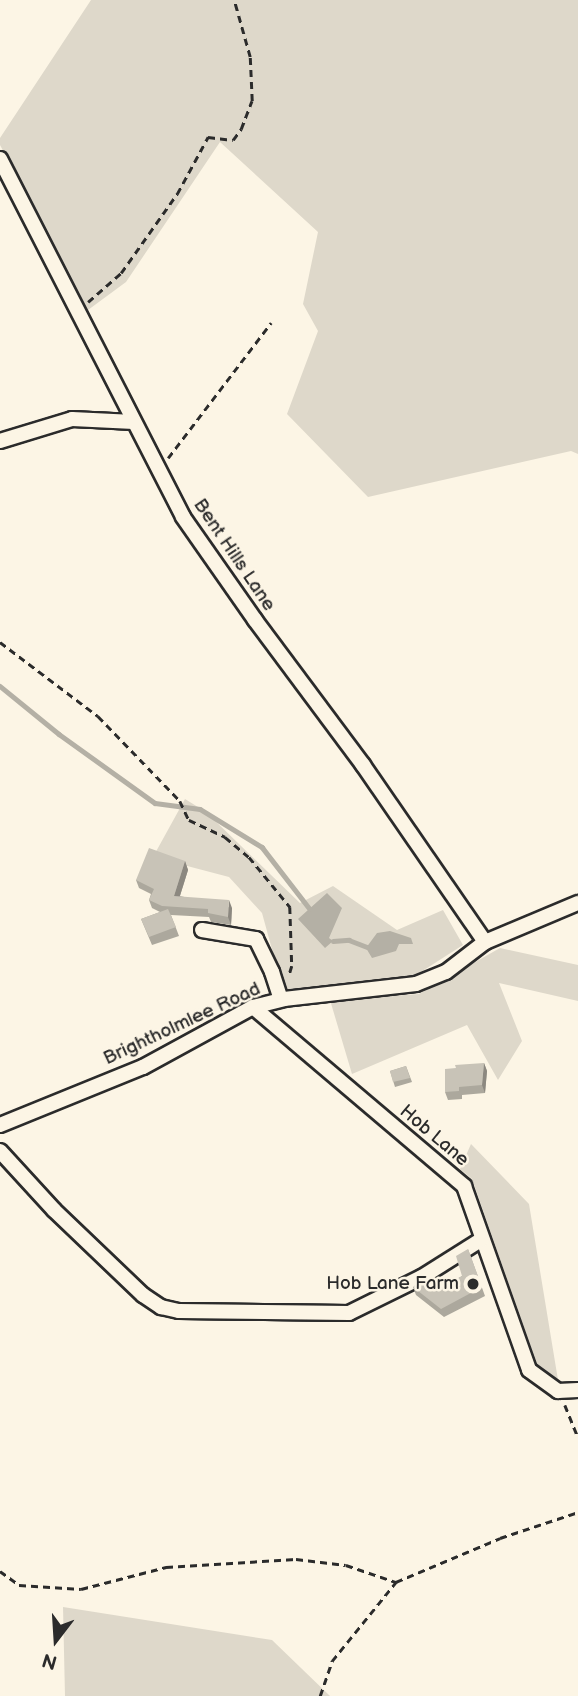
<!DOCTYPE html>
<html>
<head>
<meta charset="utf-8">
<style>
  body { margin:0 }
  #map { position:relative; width:578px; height:1696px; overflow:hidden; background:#fcf5e5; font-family:"Balsamiq Sans",sans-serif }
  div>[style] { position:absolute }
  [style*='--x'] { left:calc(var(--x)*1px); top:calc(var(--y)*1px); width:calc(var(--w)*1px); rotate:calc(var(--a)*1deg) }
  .green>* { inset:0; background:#ded8ca }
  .water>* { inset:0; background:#b4b0a5 }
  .stream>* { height:4.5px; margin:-2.25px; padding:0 2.25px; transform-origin:2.25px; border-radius:2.25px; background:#b4b0a5 }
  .path>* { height:2.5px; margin-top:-1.25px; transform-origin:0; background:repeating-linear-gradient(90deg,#2b2b2b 0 7px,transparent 0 12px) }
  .roads { filter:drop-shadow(2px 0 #2b2b2b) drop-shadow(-2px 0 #2b2b2b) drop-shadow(0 2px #2b2b2b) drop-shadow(0 -2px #2b2b2b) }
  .minor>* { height:14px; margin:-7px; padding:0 7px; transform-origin:7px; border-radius:7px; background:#fcf5e5 }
  .wall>* { inset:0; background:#aca89d }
  .shaded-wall>* { inset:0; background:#8c8880 }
  .building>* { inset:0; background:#c8c3b7 }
  .dots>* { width:19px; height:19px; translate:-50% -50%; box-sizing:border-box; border:4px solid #fcf5e5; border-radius:50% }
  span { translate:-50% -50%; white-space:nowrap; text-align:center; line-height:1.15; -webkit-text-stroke:5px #fcf5e5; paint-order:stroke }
  .street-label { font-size:19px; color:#2b2b2b }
  .poi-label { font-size:19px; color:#2b2b2b }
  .right { translate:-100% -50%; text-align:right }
  .north { position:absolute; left:21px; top:1605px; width:70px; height:70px; -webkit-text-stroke:5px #fcf5e5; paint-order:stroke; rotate:197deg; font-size:19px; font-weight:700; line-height:28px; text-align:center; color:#2b2b2b }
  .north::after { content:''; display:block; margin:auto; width:24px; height:32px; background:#2b2b2b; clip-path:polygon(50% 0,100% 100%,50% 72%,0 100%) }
</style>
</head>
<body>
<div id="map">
  <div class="green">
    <i style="clip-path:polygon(91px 0,578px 0,578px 454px,571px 451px,368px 497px,287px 414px,318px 331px,303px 304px,318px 232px,220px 142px,126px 282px,88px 310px,0 145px,0 138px)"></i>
    <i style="clip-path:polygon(185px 799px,206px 812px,300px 903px,333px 886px,397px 930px,443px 910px,463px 945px,413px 977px,284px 993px,262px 913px,229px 877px,153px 857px)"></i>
    <i style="clip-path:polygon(500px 948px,578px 965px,578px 1001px,499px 983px,522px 1041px,498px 1080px,467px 1025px,352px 1074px,330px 1000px,419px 994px)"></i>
    <i style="clip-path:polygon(471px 1144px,529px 1204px,558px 1380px,537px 1365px,472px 1179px,460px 1169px)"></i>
    <i style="clip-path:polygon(63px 1607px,272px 1640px,330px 1696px,65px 1696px)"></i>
  </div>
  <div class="water">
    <i style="clip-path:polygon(327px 893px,342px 908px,329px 938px,333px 941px,325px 948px,298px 919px)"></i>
    <i style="clip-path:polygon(390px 931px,411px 938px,413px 944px,399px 944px,396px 951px,372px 958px,366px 948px,377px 933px)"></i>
  </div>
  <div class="stream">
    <i style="--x:0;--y:686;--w:76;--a:39.1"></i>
    <i style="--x:59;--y:734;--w:118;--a:35.7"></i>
    <i style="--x:155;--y:803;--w:45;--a:7.6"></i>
    <i style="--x:200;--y:809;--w:73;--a:31.5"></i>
    <i style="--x:262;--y:847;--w:78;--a:52.3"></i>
    <i style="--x:333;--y:941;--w:16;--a:-4"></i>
    <i style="--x:349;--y:940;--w:19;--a:21"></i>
  </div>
  <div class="path">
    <i style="--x:88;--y:302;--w:44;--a:-41.3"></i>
    <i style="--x:121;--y:273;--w:97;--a:-54.7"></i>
    <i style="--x:177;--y:194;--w:65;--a:-61.5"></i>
    <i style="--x:208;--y:137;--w:25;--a:7"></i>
    <i style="--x:233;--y:140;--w:14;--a:-54"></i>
    <i style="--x:241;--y:129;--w:30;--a:-69"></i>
    <i style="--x:252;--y:101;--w:44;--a:-92.6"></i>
    <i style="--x:250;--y:57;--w:59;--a:-105.7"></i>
    <i style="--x:168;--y:458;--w:170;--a:-52.7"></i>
    <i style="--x:0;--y:642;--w:123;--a:37.1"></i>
    <i style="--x:98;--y:716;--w:118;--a:46"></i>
    <i style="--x:180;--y:801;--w:21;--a:65"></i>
    <i style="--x:189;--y:820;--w:40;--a:25"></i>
    <i style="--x:225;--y:837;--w:31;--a:40"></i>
    <i style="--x:249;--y:857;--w:65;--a:50.6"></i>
    <i style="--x:290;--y:907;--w:59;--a:88.1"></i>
    <i style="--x:292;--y:966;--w:10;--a:107"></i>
    <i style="--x:565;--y:1405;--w:35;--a:68"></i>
    <i style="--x:0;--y:1571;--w:24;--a:36"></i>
    <i style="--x:19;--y:1585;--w:62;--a:3.7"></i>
    <i style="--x:81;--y:1589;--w:88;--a:-14.5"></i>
    <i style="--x:166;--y:1567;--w:130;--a:-3.5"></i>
    <i style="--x:296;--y:1559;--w:50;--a:6.8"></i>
    <i style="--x:346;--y:1565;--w:53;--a:18.8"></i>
    <i style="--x:320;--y:1696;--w:37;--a:-71"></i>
    <i style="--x:332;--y:1661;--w:102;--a:-51"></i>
    <i style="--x:396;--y:1582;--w:113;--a:-22.9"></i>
    <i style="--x:500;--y:1538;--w:82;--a:-18.4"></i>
  </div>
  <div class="roads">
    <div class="minor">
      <i style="--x:0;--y:159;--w:402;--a:62.9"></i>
      <i style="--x:183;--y:517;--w:126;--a:55"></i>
      <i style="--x:255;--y:620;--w:181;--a:53.3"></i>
      <i style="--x:363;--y:765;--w:215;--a:55.4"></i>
      <i style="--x:0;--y:441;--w:75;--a:-17"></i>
      <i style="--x:72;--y:419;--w:62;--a:2.8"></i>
      <i style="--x:202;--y:930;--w:55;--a:9.5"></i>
      <i style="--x:256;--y:939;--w:37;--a:64"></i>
      <i style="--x:272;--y:972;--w:28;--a:72"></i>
      <i style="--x:253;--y:1007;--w:277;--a:40.3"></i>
      <i style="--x:464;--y:1186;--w:195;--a:70.5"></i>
      <i style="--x:529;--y:1370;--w:36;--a:36"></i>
      <i style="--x:558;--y:1391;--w:20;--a:-3"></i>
      <i style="--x:0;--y:1125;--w:154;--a:-22.1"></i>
      <i style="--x:143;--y:1067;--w:125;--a:-28.6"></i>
      <i style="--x:253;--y:1007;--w:32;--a:-14"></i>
      <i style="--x:284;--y:999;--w:133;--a:-6.5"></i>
      <i style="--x:416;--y:984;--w:32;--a:-22"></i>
      <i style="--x:446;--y:972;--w:49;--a:-37.6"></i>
      <i style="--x:485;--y:942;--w:101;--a:-22.8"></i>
      <i style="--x:0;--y:1151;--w:80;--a:47.5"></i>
      <i style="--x:54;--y:1210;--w:123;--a:43.7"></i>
      <i style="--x:143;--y:1295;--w:22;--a:34"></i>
      <i style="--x:161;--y:1307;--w:18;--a:13"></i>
      <i style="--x:179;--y:1311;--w:170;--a:0.7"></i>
      <i style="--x:349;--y:1313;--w:81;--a:-26.3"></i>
      <i style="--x:422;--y:1277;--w:71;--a:-32.3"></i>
    </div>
  </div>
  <div class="wall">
    <i style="clip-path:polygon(185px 861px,188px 870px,180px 896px,232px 908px,231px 925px,211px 922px,209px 917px,171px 915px,179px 936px,152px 945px,141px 919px,160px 912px,152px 908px,149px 900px,151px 894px,139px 888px,136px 880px)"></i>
    <i style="clip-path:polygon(484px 1063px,487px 1071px,485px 1093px,462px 1095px,462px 1099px,448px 1100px,445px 1092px)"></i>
    <i style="clip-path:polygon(406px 1066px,412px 1082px,395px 1087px,390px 1071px)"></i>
    <i style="clip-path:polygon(468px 1249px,485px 1296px,444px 1317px,416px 1295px,413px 1287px,439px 1289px,462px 1276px)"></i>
  </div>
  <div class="shaded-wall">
    <i style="clip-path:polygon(185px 861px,188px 870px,177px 905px,174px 896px)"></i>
    <i style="clip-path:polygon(229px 900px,232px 908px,231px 925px,228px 917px)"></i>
    <i style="clip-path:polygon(484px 1063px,487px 1071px,485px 1093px,482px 1085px)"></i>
  </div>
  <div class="building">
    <i style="clip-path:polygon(149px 848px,185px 861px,174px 896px,229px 900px,228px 917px,208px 913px,208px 909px,162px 906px,149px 900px,154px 889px,136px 880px)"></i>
    <i style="clip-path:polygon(168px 909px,176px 927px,149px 937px,141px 919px)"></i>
    <i style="clip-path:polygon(484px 1063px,482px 1085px,459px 1087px,459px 1091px,445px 1092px,445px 1069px,456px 1068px,455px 1065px)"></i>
    <i style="clip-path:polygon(406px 1066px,410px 1078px,393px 1082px,390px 1071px)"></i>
    <i style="clip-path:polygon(468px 1249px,482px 1287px,441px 1309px,413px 1287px,423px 1277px,439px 1289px,462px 1276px,456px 1256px)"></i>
  </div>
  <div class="dots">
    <i style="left:473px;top:1284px;background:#2b2b2b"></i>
  </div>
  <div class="street-label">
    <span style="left:234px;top:555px;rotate:56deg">Bent Hills Lane</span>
    <span style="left:182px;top:1024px;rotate:-25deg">Brightholmlee Road</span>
    <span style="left:434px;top:1136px;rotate:40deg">Hob Lane</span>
  </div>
  <div class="poi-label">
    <span class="right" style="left:459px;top:1284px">Hob Lane Farm</span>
  </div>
  <div class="north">N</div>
</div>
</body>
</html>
